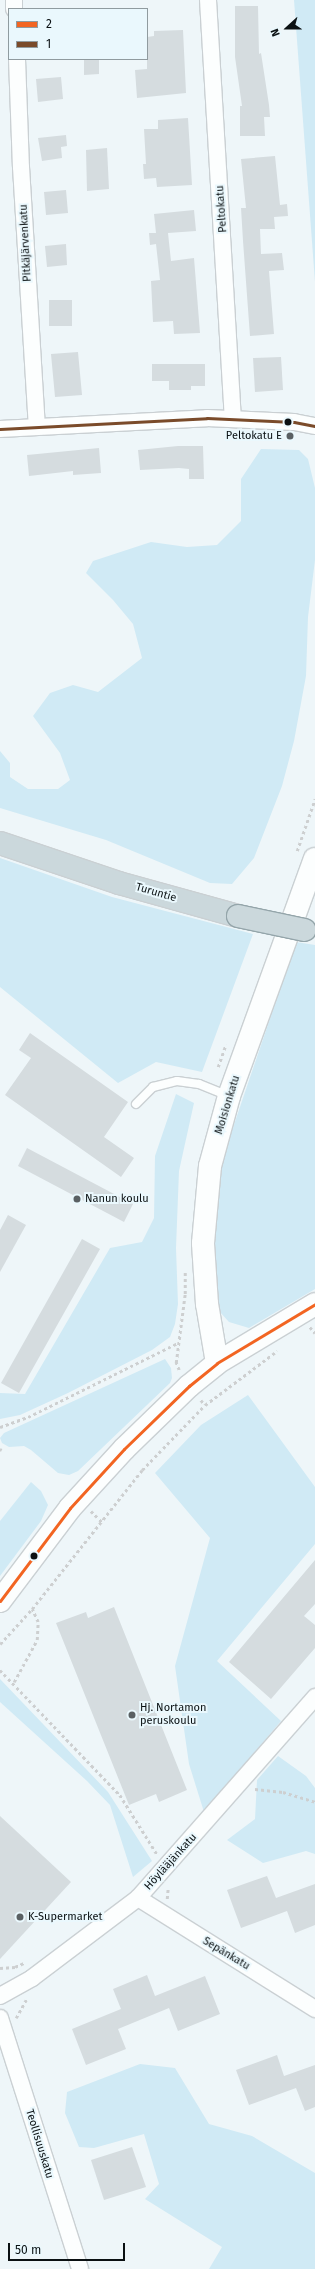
<!DOCTYPE html>
<html>
<head>
<meta charset="utf-8">
<style>
  body { margin:0 }
  #map { position:relative; width:315px; height:2269px; overflow:hidden; background:#eef6f9; font-family:"Fira Sans",sans-serif }
  div>[style] { position:absolute }
  [style*='--x'] { left:calc(var(--x)*1px); top:calc(var(--y)*1px); width:calc(var(--w)*1px); rotate:calc(var(--a)*1deg) }
  .green>* { inset:0; background:#d0eaf5 }
  .building>* { inset:0; background:#d5dcdf }
  .path>* { height:2.5px; margin-top:-1.25px; transform-origin:0; background:repeating-linear-gradient(90deg,#cdcfd0 0 3px,transparent 0 6px) }
  .roads { filter:drop-shadow(1px 0 #cad0d3) drop-shadow(-1px 0 #cad0d3) drop-shadow(0 1px #cad0d3) drop-shadow(0 -1px #cad0d3) }
  .lane>* { height:8px; margin:-4px; padding:0 4px; transform-origin:4px; border-radius:4px; background:#fcfefe }
  .street>* { height:16px; margin:-8px; padding:0 8px; transform-origin:8px; border-radius:8px; background:#fcfefe }
  .secondary>* { height:22px; margin:-11px; padding:0 11px; transform-origin:11px; border-radius:11px; background:#fcfefe }
  .highway>* { height:22px; margin:-11px; padding:0 11px; transform-origin:11px; border-radius:11px; background:#cbd8dc }
  .bridges { filter:drop-shadow(1px 0 #94a5aa) drop-shadow(-1px 0 #94a5aa) drop-shadow(0 1px #94a5aa) drop-shadow(0 -1px #94a5aa) }
  .highway-bridge>* { height:22px; margin:-11px; padding:0 11px; transform-origin:11px; border-radius:11px; background:#cbd8dc }
  .bus-1>* { height:3px; margin:-1.5px; padding:0 1.5px; transform-origin:1.5px; border-radius:1.5px; background:#f26522 }
  .bus-2>* { height:3px; margin:-1.5px; padding:0 1.5px; transform-origin:1.5px; border-radius:1.5px; background:#7a4b2a }
  .dots>* { width:11px; height:11px; translate:-50% -50%; box-sizing:border-box; border:2px solid #eaf8fd; border-radius:50% }
  span { translate:-50% -50%; white-space:nowrap; text-align:center; line-height:1.15; -webkit-text-stroke:4px #eaf8fd; paint-order:stroke }
  .street-label { font-size:11px; color:#0a1012 }
  .poi-label { font-size:11px; color:#0a1012 }
  .right { translate:-100% -50%; text-align:right }
  .left { translate:0 -50%; text-align:left }
  .legend { position:absolute; left:8px; top:8px; width:140px; height:52px; box-sizing:border-box; background:#eaf8fd; border:1px solid #909b9f; margin:0; padding:5px 7px; list-style:none; font-size:12px; color:#0a1012 }
  .legend li { display:flex; align-items:center; gap:8px; height:20px }
  .legend b { width:20px; border:1px solid #909b9f }
  .north { position:absolute; left:267px; top:8px; width:40px; height:40px; -webkit-text-stroke:3px #eaf8fd; paint-order:stroke; rotate:249deg; font-size:11px; font-weight:700; line-height:16px; text-align:center; color:#0a1012 }
  .north::after { content:''; display:block; margin:auto; width:14px; height:18px; background:#0a1012; clip-path:polygon(50% 0,100% 100%,50% 72%,0 100%) }
  .scale { position:absolute; left:8px; top:2243px; width:117px; height:18px; box-sizing:border-box; border:2px solid #0a1012; border-top:0; padding-left:5px; font-size:12px; line-height:14px; white-space:nowrap; color:#0a1012; -webkit-text-stroke:3px #eaf8fd; paint-order:stroke }
</style>
</head>
<body>
<div id="map">
  <div class="green">
    <i style="clip-path:polygon(294px 0,315px 0,315px 282px)"></i>
    <i style="clip-path:polygon(261px 449px,299px 450px,308px 459px,315px 488px,315px 560px,308px 617px,306px 676px,294px 741px,282px 786px,254px 858px,232px 884px,210px 883px,106px 840px,0 808px,0 751px,10px 763px,10px 777px,28px 789px,58px 789px,70px 780px,60px 753px,33px 716px,50px 693px,73px 685px,98px 692px,142px 658px,133px 624px,113px 600px,86px 573px,93px 561px,151px 542px,187px 547px,217px 545px,241px 521px,241px 479px)"></i>
    <i style="clip-path:polygon(0 858px,112px 897px,253px 934px,202px 1072px,156px 1062px,118px 1083px,0 987px)"></i>
    <i style="clip-path:polygon(296px 942px,315px 945px,315px 1289px,249px 1328px,229px 1322px,219px 1311px,213px 1278px,214px 1224px,224px 1154px)"></i>
    <i style="clip-path:polygon(176px 1094px,194px 1103px,179px 1171px,176px 1248px,178px 1304px,175px 1324px,170px 1337px,152px 1350px,68px 1393px,20px 1415px,0 1419px,0 1393px,25px 1394px,110px 1248px,142px 1242px,154px 1218px,155px 1156px)"></i>
    <i style="clip-path:polygon(165px 1359px,171px 1368px,172px 1378px,170px 1383px,78px 1471px,69px 1475px,58px 1473px,31px 1450px,24px 1446px,9px 1447px,2px 1443px,0 1438px,4px 1433px)"></i>
    <i style="clip-path:polygon(248px 1395px,315px 1487px,315px 1544px,217px 1661px,281px 1721px,204px 1812px,189px 1764px,175px 1666px,210px 1538px,155px 1473px,201px 1425px)"></i>
    <i style="clip-path:polygon(31px 1482px,41px 1491px,48px 1505px,41px 1521px,0 1576px,0 1521px)"></i>
    <i style="clip-path:polygon(0 1679px,108px 1792px,152px 1861px,133px 1877px,110px 1805px,87px 1781px,0 1702px)"></i>
    <i style="clip-path:polygon(278px 1756px,306px 1776px,315px 1788px,315px 1854px,306px 1851px,263px 1863px,227px 1840px,255px 1819px,257px 1780px)"></i>
    <i style="clip-path:polygon(140px 2064px,175px 2068px,209px 2124px,252px 2136px,315px 2173px,315px 2269px,209px 2269px,222px 2247px,145px 2199px,159px 2184px,144px 2134px,94px 2148px,79px 2147px,65px 2113px,67px 2092px)"></i>
  </div>
  <div class="building">
    <i style="clip-path:polygon(235px 6px,258px 6px,259px 54px,261px 53px,269px 105px,270px 117px,264px 117px,265px 136px,240px 136px,240px 106px,242px 106px,235px 57px)"></i>
    <i style="clip-path:polygon(183px 30px,186px 93px,137px 98px,135px 70px,147px 69px,147px 37px,154px 36px,154px 31px)"></i>
    <i style="clip-path:polygon(84px 59px,99px 59px,99px 74px,84px 75px)"></i>
    <i style="clip-path:polygon(61px 77px,63px 99px,38px 102px,36px 79px)"></i>
    <i style="clip-path:polygon(188px 118px,192px 185px,157px 187px,156px 178px,144px 179px,143px 164px,146px 164px,144px 129px,158px 129px,158px 120px)"></i>
    <i style="clip-path:polygon(66px 135px,67px 146px,61px 147px,62px 158px,42px 161px,38px 138px)"></i>
    <i style="clip-path:polygon(107px 148px,109px 189px,87px 191px,86px 150px)"></i>
    <i style="clip-path:polygon(275px 156px,280px 205px,287px 204px,288px 216px,274px 217px,275px 229px,260px 229px,261px 254px,282px 253px,284px 270px,269px 271px,274px 334px,250px 336px,243px 241px,241px 208px,246px 208px,241px 159px)"></i>
    <i style="clip-path:polygon(66px 190px,68px 213px,46px 215px,44px 192px)"></i>
    <i style="clip-path:polygon(194px 210px,196px 231px,168px 233px,171px 261px,194px 258px,200px 333px,174px 334px,173px 321px,153px 322px,151px 281px,160px 280px,156px 244px,150px 245px,149px 233px,156px 233px,154px 214px)"></i>
    <i style="clip-path:polygon(66px 244px,67px 265px,47px 267px,45px 246px)"></i>
    <i style="clip-path:polygon(49px 300px,72px 300px,72px 326px,49px 326px)"></i>
    <i style="clip-path:polygon(78px 352px,82px 395px,55px 397px,51px 354px)"></i>
    <i style="clip-path:polygon(281px 357px,283px 390px,255px 392px,253px 358px)"></i>
    <i style="clip-path:polygon(152px 364px,205px 364px,205px 386px,191px 386px,191px 390px,169px 390px,169px 381px,152px 381px)"></i>
    <i style="clip-path:polygon(178px 446px,203px 446px,204px 479px,189px 479px,189px 469px,179px 468px,140px 470px,138px 450px)"></i>
    <i style="clip-path:polygon(99px 448px,101px 473px,73px 475px,73px 471px,29px 476px,27px 455px)"></i>
    <i style="clip-path:polygon(30px 1033px,128px 1102px,104px 1137px,134px 1158px,121px 1177px,5px 1095px,31px 1058px,19px 1050px)"></i>
    <i style="clip-path:polygon(27px 1148px,133px 1204px,124px 1222px,18px 1166px)"></i>
    <i style="clip-path:polygon(8px 1215px,26px 1225px,0 1272px,0 1230px)"></i>
    <i style="clip-path:polygon(82px 1239px,100px 1249px,19px 1393px,1px 1383px)"></i>
    <i style="clip-path:polygon(315px 1560px,315px 1604px,304px 1616px,315px 1625px,315px 1648px,271px 1699px,229px 1662px)"></i>
    <i style="clip-path:polygon(114px 1607px,187px 1790px,159px 1802px,156px 1794px,129px 1805px,56px 1623px,86px 1612px,88px 1618px)"></i>
    <i style="clip-path:polygon(0 1816px,71px 1882px,0 1959px)"></i>
    <i style="clip-path:polygon(267px 1876px,276px 1898px,315px 1884px,315px 1925px,295px 1933px,287px 1911px,241px 1928px,227px 1890px)"></i>
    <i style="clip-path:polygon(147px 1975px,155px 1996px,205px 1976px,220px 2014px,178px 2031px,169px 2008px,118px 2029px,126px 2049px,86px 2065px,72px 2029px,121px 2009px,113px 1989px)"></i>
    <i style="clip-path:polygon(277px 2055px,284px 2076px,315px 2065px,315px 2107px,305px 2111px,296px 2088px,249px 2105px,236px 2070px)"></i>
    <i style="clip-path:polygon(132px 2147px,146px 2187px,104px 2200px,91px 2160px)"></i>
  </div>
  <div class="path">
    <i style="--x:297;--y:851;--w:55;--a:-70.9"></i>
    <i style="--x:218;--y:1067;--w:24;--a:-71"></i>
    <i style="--x:310;--y:1327;--w:8;--a:50"></i>
    <i style="--x:179;--y:1370;--w:8;--a:-113"></i>
    <i style="--x:176;--y:1363;--w:70;--a:-82.6"></i>
    <i style="--x:185;--y:1294;--w:22;--a:-90"></i>
    <i style="--x:201;--y:1400;--w:6;--a:51"></i>
    <i style="--x:0;--y:1427;--w:30;--a:-20"></i>
    <i style="--x:28;--y:1417;--w:167;--a:-26.3"></i>
    <i style="--x:0;--y:1449;--w:2;--a:27"></i>
    <i style="--x:91;--y:1511;--w:16;--a:45"></i>
    <i style="--x:0;--y:1644;--w:47;--a:-47.6"></i>
    <i style="--x:32;--y:1609;--w:177;--a:-51.6"></i>
    <i style="--x:142;--y:1470;--w:91;--a:-45.9"></i>
    <i style="--x:205;--y:1405;--w:90;--a:-36.9"></i>
    <i style="--x:0;--y:1670;--w:173;--a:46.2"></i>
    <i style="--x:120;--y:1795;--w:70;--a:57.9"></i>
    <i style="--x:14;--y:1682;--w:48;--a:-61.3"></i>
    <i style="--x:37;--y:1640;--w:18;--a:-87"></i>
    <i style="--x:38;--y:1622;--w:14;--a:-115"></i>
    <i style="--x:255;--y:1789;--w:28;--a:6"></i>
    <i style="--x:283;--y:1792;--w:34;--a:17"></i>
    <i style="--x:167;--y:1899;--w:11;--a:-85"></i>
    <i style="--x:0;--y:1968;--w:15;--a:-4"></i>
    <i style="--x:15;--y:1967;--w:10;--a:-24"></i>
    <i style="--x:16;--y:2018;--w:21;--a:-61"></i>
  </div>
  <div class="roads">
    <div class="lane">
      <i style="--x:136;--y:1104;--w:24;--a:-45"></i>
      <i style="--x:153;--y:1087;--w:25;--a:-14"></i>
      <i style="--x:177;--y:1081;--w:22;--a:8"></i>
      <i style="--x:199;--y:1084;--w:32;--a:22"></i>
    </div>
    <div class="street">
      <i style="--x:14;--y:0;--w:9;--a:90"></i>
      <i style="--x:208;--y:0;--w:419;--a:86.6"></i>
      <i style="--x:17;--y:59;--w:108;--a:87.9"></i>
      <i style="--x:21;--y:167;--w:260;--a:86.5"></i>
      <i style="--x:0;--y:429;--w:207;--a:-3"></i>
      <i style="--x:207;--y:418;--w:87;--a:2.6"></i>
      <i style="--x:294;--y:422;--w:21;--a:11"></i>
      <i style="--x:138;--y:1898;--w:209;--a:32.1"></i>
      <i style="--x:0;--y:1996;--w:37;--a:-29"></i>
      <i style="--x:32;--y:1978;--w:133;--a:-37"></i>
      <i style="--x:138;--y:1898;--w:268;--a:-48.6"></i>
      <i style="--x:0;--y:2018;--w:263;--a:72.3"></i>
    </div>
    <div class="secondary">
      <i style="--x:217;--y:1363;--w:60;--a:-99.6"></i>
      <i style="--x:207;--y:1304;--w:61;--a:-93.8"></i>
      <i style="--x:203;--y:1243;--w:77;--a:-84.8"></i>
      <i style="--x:210;--y:1166;--w:73;--a:-74.8"></i>
      <i style="--x:229;--y:1096;--w:252;--a:-70.1"></i>
      <i style="--x:0;--y:1601;--w:116;--a:-53"></i>
      <i style="--x:70;--y:1508;--w:80;--a:-47.5"></i>
      <i style="--x:124;--y:1449;--w:91;--a:-44.1"></i>
      <i style="--x:189;--y:1386;--w:36;--a:-39"></i>
      <i style="--x:217;--y:1363;--w:114;--a:-31"></i>
    </div>
    <div class="highway">
      <i style="--x:0;--y:843;--w:126;--a:18.6"></i>
      <i style="--x:119;--y:883;--w:123;--a:15.5"></i>
    </div>
  </div>
  <div class="bridges">
    <div class="highway-bridge">
      <i style="--x:238;--y:916;--w:68;--a:11.8"></i>
    </div>
  </div>
  <div class="bus-1">
    <i style="--x:0;--y:1601;--w:116;--a:-53"></i>
    <i style="--x:70;--y:1508;--w:80;--a:-47.5"></i>
    <i style="--x:124;--y:1449;--w:91;--a:-44.1"></i>
    <i style="--x:189;--y:1386;--w:36;--a:-39"></i>
    <i style="--x:217;--y:1363;--w:114;--a:-31"></i>
  </div>
  <div class="bus-2">
    <i style="--x:0;--y:429;--w:207;--a:-3"></i>
    <i style="--x:207;--y:418;--w:87;--a:2.6"></i>
    <i style="--x:294;--y:422;--w:21;--a:11"></i>
  </div>
  <div class="dots">
    <i style="left:288px;top:422px;background:#0a1012"></i>
    <i style="left:290px;top:436px;background:#5a6063"></i>
    <i style="left:77px;top:1199px;background:#5a6063"></i>
    <i style="left:34px;top:1556px;background:#0a1012"></i>
    <i style="left:132px;top:1715px;background:#5a6063"></i>
    <i style="left:20px;top:1917px;background:#5a6063"></i>
  </div>
  <div class="street-label">
    <span style="left:222px;top:209px;rotate:-94deg">Peltokatu</span>
    <span style="left:26px;top:243px;rotate:-93deg">Pitkäjärvenkatu</span>
    <span style="left:156px;top:893px;rotate:16deg">Turuntie</span>
    <span style="left:228px;top:1105px;rotate:-73deg">Moisionkatu</span>
    <span style="left:171px;top:1862px;rotate:-48deg">Höylääjänkatu</span>
    <span style="left:226px;top:1954px;rotate:31deg">Sepänkatu</span>
    <span style="left:39px;top:2144px;rotate:73deg">Teollisuuskatu</span>
  </div>
  <div class="poi-label">
    <span class="right" style="left:282px;top:436px">Peltokatu E</span>
    <span class="left" style="left:85px;top:1199px">Nanun koulu</span>
    <span class="left" style="left:140px;top:1715px">Hj. Nortamon<br>peruskoulu</span>
    <span class="left" style="left:28px;top:1917px">K-Supermarket</span>
  </div>
  <ul class="legend">
  <li><b style="height:5px;background:#f26522"></b>2</li>
  <li><b style="height:5px;background:#7a4b2a"></b>1</li>
  </ul>
  <div class="north">N</div>
  <div class="scale">50 m</div>
</div>
</body>
</html>
